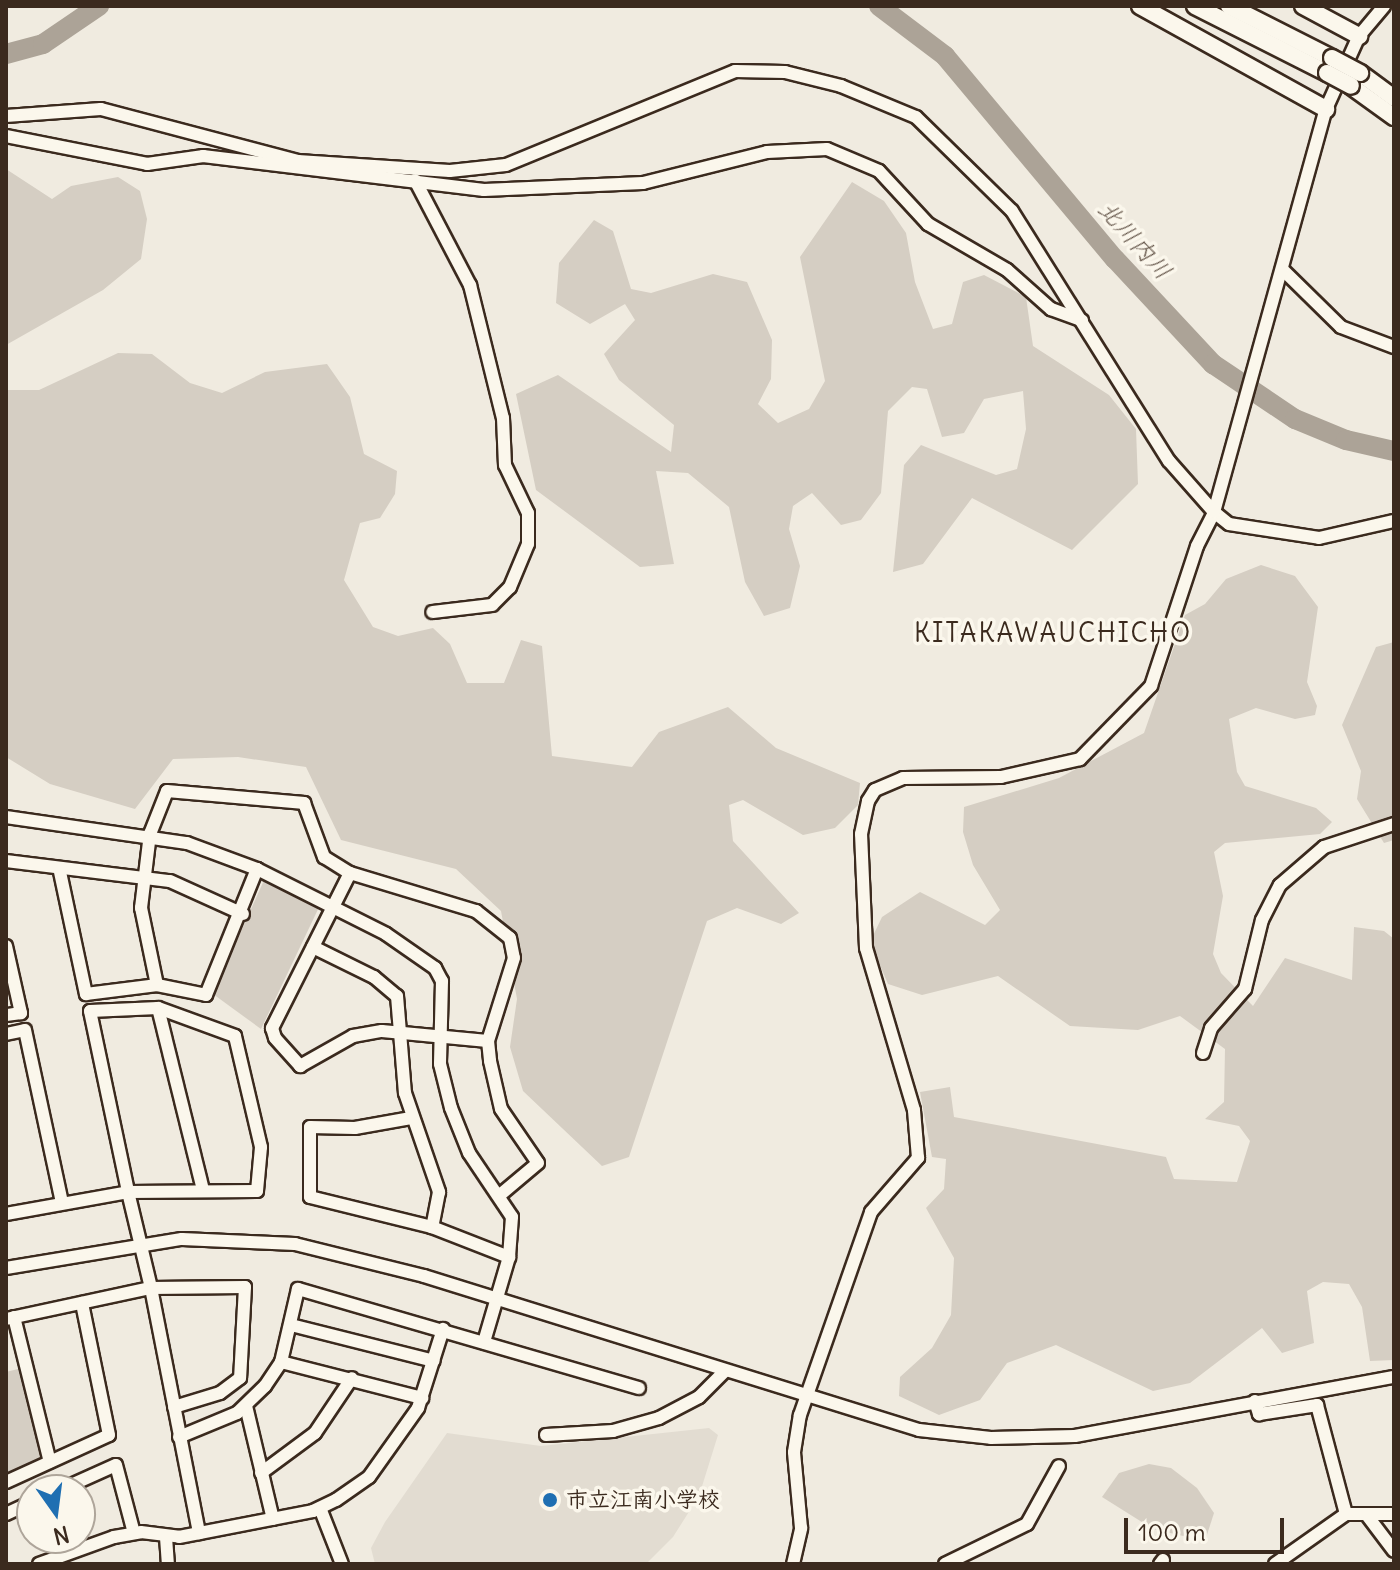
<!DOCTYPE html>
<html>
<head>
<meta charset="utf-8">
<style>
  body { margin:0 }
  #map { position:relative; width:1400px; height:1570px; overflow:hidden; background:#f0ebe0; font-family:Delius,"Klee One",sans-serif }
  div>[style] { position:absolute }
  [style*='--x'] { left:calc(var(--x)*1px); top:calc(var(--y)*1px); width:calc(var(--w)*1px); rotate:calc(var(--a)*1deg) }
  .built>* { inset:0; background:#e2dcd1 }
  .green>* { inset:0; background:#d5cec3 }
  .river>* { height:20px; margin:-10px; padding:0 10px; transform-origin:10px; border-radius:10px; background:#aca397 }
  .roads { filter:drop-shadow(2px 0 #3b2a1e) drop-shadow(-2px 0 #3b2a1e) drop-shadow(0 2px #3b2a1e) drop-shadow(0 -2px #3b2a1e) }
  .minor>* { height:12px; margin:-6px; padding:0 6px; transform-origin:6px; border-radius:6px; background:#fbf7ec }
  .major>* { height:16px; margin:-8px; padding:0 8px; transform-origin:8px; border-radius:8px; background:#fbf7ec }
  .bridges { filter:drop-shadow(2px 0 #3b2a1e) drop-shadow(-2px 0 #3b2a1e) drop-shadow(0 2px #3b2a1e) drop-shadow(0 -2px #3b2a1e) }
  .major-bridge>* { height:16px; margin:-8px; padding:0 8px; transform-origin:8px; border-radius:8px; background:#fbf7ec }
  .dots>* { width:22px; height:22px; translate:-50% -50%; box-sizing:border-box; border:4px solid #fbf7ec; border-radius:50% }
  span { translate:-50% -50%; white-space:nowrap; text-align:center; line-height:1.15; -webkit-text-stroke:7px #fbf7ec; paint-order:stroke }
  .poi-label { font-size:22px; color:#3b2a1e; font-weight:700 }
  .left { translate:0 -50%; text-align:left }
  .water-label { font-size:24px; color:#635448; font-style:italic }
  .quarter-label { font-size:26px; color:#3b2a1e; letter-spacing:2px }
  .frame { position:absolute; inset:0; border:8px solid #3b2a1e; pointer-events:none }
  .north { position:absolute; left:16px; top:1474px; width:80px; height:80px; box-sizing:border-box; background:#fbf7ec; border:2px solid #aea59a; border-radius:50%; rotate:166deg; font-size:22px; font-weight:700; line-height:32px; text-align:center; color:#3b2a1e }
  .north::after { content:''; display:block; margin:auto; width:28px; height:36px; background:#1f6fb2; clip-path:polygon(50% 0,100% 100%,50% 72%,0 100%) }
  .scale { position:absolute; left:1124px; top:1518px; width:160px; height:36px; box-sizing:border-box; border:4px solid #3b2a1e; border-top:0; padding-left:10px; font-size:24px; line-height:28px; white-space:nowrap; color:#3b2a1e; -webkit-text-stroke:6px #fbf7ec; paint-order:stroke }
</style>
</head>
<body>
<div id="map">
  <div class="built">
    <i style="clip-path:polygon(709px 1428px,718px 1435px,699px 1496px,673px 1537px,646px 1564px,375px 1564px,371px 1548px,385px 1522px,447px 1433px,541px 1446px)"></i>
  </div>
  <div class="green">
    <i style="clip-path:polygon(6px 169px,52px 199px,71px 186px,118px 177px,140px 191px,147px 219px,141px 259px,103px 290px,6px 345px)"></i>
    <i style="clip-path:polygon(852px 182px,884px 201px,906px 233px,915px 282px,933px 329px,952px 324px,963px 282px,984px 275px,1026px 297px,1033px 346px,1109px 395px,1136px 429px,1138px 484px,1072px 550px,972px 498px,923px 564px,893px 572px,904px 465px,921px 445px,996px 475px,1017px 469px,1026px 429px,1023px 391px,984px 399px,964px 433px,942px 437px,927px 389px,912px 387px,888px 411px,881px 493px,861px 520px,841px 525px,812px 493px,793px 506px,789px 529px,800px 566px,790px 608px,764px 616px,745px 582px,729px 507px,688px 473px,656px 471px,674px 564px,640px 567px,536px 490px,516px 394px,558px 375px,671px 452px,674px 425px,619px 380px,604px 354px,635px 320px,625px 304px,590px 324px,556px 303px,559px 263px,594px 220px,613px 231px,631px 289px,651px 293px,713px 274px,747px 282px,772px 340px,771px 379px,758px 404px,778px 423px,809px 409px,825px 381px,800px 257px)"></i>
    <i style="clip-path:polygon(118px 353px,152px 354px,190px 383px,222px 393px,265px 372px,327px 364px,350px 397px,364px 454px,397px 471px,395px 494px,380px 518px,360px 523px,344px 580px,373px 627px,398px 636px,433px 628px,450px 644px,467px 683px,504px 683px,521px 640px,542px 646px,552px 756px,632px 767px,659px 732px,728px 707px,776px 748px,860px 783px,858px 805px,835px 828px,803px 835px,743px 800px,729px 805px,733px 841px,799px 913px,781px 924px,737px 908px,707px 921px,629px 1157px,602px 1166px,523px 1091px,510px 1047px,517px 999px,501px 911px,456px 869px,341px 840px,306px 767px,238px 757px,173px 759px,135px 809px,50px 784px,6px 757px,6px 390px,39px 390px)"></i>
    <i style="clip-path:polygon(1261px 565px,1295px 576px,1318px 607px,1307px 682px,1317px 706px,1315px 715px,1295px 719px,1256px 708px,1229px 719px,1237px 772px,1245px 786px,1316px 808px,1332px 822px,1320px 834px,1225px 843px,1214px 852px,1223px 896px,1213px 954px,1221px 973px,1253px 1006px,1285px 958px,1352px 980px,1354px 927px,1384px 931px,1394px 939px,1394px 1360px,1370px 1361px,1362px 1307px,1349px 1284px,1323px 1282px,1307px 1291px,1314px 1343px,1282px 1353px,1262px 1328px,1190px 1383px,1153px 1391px,1056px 1345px,1007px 1363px,980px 1400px,939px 1415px,899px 1396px,900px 1377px,932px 1348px,951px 1315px,954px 1258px,926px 1208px,944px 1189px,946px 1159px,932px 1157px,920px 1092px,950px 1087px,954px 1117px,1166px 1157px,1174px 1179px,1237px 1182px,1250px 1141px,1239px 1126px,1205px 1119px,1224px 1102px,1225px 1049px,1180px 1016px,1138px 1030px,1070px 1026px,998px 976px,922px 995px,888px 984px,870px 942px,882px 917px,920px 892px,985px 925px,1000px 910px,973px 865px,963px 832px,964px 807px,1059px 778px,1144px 733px,1185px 615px,1205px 604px,1226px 579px)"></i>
    <i style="clip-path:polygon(1394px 642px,1394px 840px,1384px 843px,1357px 799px,1361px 771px,1342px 725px,1376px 647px)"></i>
    <i style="clip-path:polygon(265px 878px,321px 903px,261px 1029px,213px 994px)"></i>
    <i style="clip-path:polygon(22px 1368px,45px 1459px,6px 1477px,6px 1372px)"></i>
    <i style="clip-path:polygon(1149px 1464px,1171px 1468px,1197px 1488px,1214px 1513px,1205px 1541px,1153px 1529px,1102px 1497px,1119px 1473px)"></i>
  </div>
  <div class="river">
    <i style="--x:879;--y:6;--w:83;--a:37.1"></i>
    <i style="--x:945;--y:56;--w:265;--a:50.1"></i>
    <i style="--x:1115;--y:259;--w:144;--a:47"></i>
    <i style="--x:1213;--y:364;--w:99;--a:33.9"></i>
    <i style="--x:1295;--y:419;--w:55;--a:22.4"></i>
    <i style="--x:1346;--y:440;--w:49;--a:12.9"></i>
    <i style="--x:6;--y:54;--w:38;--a:-15"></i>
    <i style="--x:43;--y:44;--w:68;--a:-34.2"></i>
  </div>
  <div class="roads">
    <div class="minor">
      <i style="--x:6;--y:116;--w:95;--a:-4.2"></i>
      <i style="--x:101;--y:109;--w:204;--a:14.8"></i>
      <i style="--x:298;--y:161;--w:152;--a:3.8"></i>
      <i style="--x:450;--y:171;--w:56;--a:-6.1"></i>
      <i style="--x:506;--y:165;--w:248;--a:-22.3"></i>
      <i style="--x:735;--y:71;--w:50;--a:1.1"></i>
      <i style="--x:785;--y:72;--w:58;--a:14"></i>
      <i style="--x:841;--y:86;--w:81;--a:22.5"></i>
      <i style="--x:916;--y:117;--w:134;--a:44.4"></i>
      <i style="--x:1012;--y:211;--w:295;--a:57.9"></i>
      <i style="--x:1169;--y:461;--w:68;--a:48.6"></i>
      <i style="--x:1214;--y:512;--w:19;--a:39"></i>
      <i style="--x:1229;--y:524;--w:91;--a:8.8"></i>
      <i style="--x:1319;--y:538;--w:77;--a:-12.8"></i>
      <i style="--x:6;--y:136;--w:144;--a:11.2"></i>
      <i style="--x:147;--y:164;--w:57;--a:-8.1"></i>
      <i style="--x:203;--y:156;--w:283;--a:6.9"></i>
      <i style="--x:484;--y:190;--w:159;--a:-2.5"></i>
      <i style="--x:643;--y:183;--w:128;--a:-14"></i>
      <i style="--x:767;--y:152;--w:60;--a:-2.9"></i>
      <i style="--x:827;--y:149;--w:56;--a:22.9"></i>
      <i style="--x:879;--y:171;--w:72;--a:47.2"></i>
      <i style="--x:928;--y:224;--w:91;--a:30.2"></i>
      <i style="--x:1007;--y:270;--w:59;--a:41.6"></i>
      <i style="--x:1051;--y:309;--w:33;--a:20"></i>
      <i style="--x:415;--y:180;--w:119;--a:62.4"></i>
      <i style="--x:470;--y:285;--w:137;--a:76.1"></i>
      <i style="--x:503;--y:418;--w:47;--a:87.6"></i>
      <i style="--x:505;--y:465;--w:53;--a:64.4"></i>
      <i style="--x:528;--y:513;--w:31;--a:90"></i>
      <i style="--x:528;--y:544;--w:47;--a:112.7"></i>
      <i style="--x:510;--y:587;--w:25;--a:135"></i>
      <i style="--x:492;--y:605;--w:60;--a:173.3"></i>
      <i style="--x:1283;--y:270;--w:81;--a:44.5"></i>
      <i style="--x:1341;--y:327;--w:57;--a:20.7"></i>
      <i style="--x:6;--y:817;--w:183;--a:8.2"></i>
      <i style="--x:187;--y:843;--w:75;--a:20.4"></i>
      <i style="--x:257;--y:869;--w:144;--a:26.7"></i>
      <i style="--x:386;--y:934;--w:60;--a:34.8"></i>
      <i style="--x:435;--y:968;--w:15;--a:62"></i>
      <i style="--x:442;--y:981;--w:83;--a:91.4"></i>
      <i style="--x:440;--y:1064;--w:45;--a:76"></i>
      <i style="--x:451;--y:1108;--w:48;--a:68.2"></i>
      <i style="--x:469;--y:1153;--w:77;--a:56.1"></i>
      <i style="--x:512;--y:1217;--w:40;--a:94.3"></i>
      <i style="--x:509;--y:1257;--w:89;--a:106.4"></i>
      <i style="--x:6;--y:861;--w:165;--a:7"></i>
      <i style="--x:170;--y:881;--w:80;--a:24.3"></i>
      <i style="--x:60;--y:872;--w:125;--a:78"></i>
      <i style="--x:86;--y:994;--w:72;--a:-7.2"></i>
      <i style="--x:157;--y:985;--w:50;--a:11.5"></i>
      <i style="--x:206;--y:995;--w:136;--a:-68"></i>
      <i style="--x:350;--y:873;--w:174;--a:116.7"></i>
      <i style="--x:272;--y:1028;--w:10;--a:73"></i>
      <i style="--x:275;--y:1038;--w:38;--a:48"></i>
      <i style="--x:300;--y:1066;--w:61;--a:-29.5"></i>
      <i style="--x:353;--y:1036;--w:29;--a:-10"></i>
      <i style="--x:382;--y:1031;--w:106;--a:5.4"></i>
      <i style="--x:6;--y:946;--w:69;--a:77.4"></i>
      <i style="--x:21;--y:1013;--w:15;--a:172"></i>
      <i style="--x:313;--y:947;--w:68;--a:26.2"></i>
      <i style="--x:374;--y:977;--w:30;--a:40"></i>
      <i style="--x:397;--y:996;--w:97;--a:85.3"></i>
      <i style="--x:405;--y:1093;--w:105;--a:71"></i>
      <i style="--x:439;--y:1192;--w:36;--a:101"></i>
      <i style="--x:157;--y:985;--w:79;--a:-101.7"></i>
      <i style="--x:141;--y:908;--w:75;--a:-83.1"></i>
      <i style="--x:150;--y:834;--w:46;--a:-68.4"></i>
      <i style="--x:167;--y:791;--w:138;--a:5"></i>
      <i style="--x:304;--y:803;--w:58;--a:69.7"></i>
      <i style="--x:324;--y:857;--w:31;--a:32"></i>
      <i style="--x:350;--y:873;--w:132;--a:16.8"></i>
      <i style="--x:476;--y:911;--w:43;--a:38.5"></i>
      <i style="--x:510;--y:938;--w:20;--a:79"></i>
      <i style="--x:514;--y:958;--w:87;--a:107.4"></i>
      <i style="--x:488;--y:1041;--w:20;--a:84"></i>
      <i style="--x:490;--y:1061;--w:49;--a:77.1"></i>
      <i style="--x:501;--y:1109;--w:65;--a:55.6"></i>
      <i style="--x:538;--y:1163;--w:48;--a:140"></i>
      <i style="--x:158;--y:1008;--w:187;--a:76.1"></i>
      <i style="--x:6;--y:1034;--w:19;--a:-12"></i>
      <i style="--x:25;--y:1030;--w:176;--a:77.9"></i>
      <i style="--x:1203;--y:1053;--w:26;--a:-72"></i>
      <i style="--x:1211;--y:1028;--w:52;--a:-48.9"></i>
      <i style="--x:1245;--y:989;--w:71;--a:-76.2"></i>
      <i style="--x:1262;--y:920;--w:39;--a:-63"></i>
      <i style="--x:1280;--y:885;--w:58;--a:-40.8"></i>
      <i style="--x:1324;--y:847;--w:74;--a:-18.2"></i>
      <i style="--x:411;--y:1118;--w:57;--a:169.9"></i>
      <i style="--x:355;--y:1128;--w:45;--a:-178.7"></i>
      <i style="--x:310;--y:1127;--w:70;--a:90"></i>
      <i style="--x:310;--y:1197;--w:126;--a:13.8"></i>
      <i style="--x:432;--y:1227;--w:83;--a:21.3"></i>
      <i style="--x:6;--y:1214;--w:124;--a:-10.2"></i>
      <i style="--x:128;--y:1192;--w:129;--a:-0.4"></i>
      <i style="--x:257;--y:1191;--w:44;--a:-84.8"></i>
      <i style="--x:261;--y:1147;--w:114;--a:-103.2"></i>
      <i style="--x:235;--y:1036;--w:82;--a:-160"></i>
      <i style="--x:158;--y:1008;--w:68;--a:177.5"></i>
      <i style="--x:90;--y:1011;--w:185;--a:78.1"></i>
      <i style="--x:128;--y:1192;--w:99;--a:76.5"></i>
      <i style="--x:151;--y:1288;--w:250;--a:78.9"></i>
      <i style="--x:6;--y:1268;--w:178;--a:-9.4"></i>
      <i style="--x:182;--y:1239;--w:113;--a:2.5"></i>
      <i style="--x:295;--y:1244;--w:133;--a:13.9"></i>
      <i style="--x:424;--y:1276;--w:518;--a:17.28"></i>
      <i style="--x:919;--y:1430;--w:72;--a:6.3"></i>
      <i style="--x:991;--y:1438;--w:84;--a:-1.4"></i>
      <i style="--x:1075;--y:1436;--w:324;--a:-10.5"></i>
      <i style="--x:14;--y:1317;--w:149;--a:76.1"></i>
      <i style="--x:6;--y:1319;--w:148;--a:-12.1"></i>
      <i style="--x:151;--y:1288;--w:94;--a:-0.6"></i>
      <i style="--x:245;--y:1287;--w:91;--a:93.1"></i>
      <i style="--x:240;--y:1378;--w:25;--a:143"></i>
      <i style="--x:220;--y:1393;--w:48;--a:163.1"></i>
      <i style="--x:291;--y:1325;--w:147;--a:14.1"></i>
      <i style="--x:281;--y:1362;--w:146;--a:14.3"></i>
      <i style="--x:1255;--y:1401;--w:14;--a:73"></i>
      <i style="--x:1259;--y:1414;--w:59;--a:-8.8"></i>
      <i style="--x:1317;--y:1405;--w:113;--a:75.1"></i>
      <i style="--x:246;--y:1406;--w:116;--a:76.6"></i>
      <i style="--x:546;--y:1435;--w:67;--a:-3.4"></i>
      <i style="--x:613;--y:1431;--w:48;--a:-15.8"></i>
      <i style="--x:659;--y:1418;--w:45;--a:-27.7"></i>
      <i style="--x:699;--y:1397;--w:37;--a:-45"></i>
      <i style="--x:179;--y:1437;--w:63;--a:-22.5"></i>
      <i style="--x:237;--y:1413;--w:39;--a:-44"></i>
      <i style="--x:265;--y:1386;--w:29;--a:-56"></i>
      <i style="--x:281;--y:1362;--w:75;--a:-76.9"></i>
      <i style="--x:298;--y:1289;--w:355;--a:16.2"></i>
      <i style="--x:261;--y:1473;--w:67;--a:-36.5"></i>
      <i style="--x:315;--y:1433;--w:66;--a:-56.1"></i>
      <i style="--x:6;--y:1482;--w:113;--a:-24.5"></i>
      <i style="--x:109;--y:1435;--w:135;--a:-101.6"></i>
      <i style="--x:60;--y:1490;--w:61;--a:-24.1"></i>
      <i style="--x:116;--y:1465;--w:70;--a:75.2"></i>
      <i style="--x:320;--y:1508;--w:60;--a:68.6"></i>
      <i style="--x:6;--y:1514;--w:29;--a:-25"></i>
      <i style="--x:1366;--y:1514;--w:46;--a:52.9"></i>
      <i style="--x:166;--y:1537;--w:27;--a:86"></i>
      <i style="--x:39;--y:1564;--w:80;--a:-19.8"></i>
      <i style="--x:114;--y:1537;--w:27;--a:-10"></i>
      <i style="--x:141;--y:1532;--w:38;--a:7"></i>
      <i style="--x:179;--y:1537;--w:136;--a:-11"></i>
      <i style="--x:313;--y:1511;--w:25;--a:-26"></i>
      <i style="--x:336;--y:1500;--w:40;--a:-34.9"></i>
      <i style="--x:369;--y:1477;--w:85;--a:-54.6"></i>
      <i style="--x:418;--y:1408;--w:83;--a:-72.4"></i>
      <i style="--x:793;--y:1564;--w:37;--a:-77"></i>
      <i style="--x:801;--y:1528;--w:76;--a:-95.3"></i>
      <i style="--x:794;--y:1452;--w:37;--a:-81"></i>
      <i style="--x:800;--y:1415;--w:215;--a:-70.7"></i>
      <i style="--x:871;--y:1212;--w:72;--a:-49"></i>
      <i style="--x:918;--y:1158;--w:48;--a:-94.8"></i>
      <i style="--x:914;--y:1110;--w:169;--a:-106.5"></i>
      <i style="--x:866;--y:948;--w:114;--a:-92.5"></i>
      <i style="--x:861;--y:834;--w:34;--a:-78"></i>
      <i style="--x:868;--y:801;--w:13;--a:-58"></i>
      <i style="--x:875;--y:790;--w:30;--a:-23"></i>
      <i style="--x:903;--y:778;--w:98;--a:-0.6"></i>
      <i style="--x:1001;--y:777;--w:81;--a:-12.8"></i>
      <i style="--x:1080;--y:759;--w:102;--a:-45.8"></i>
      <i style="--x:1151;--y:686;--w:147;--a:-71.8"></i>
      <i style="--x:1197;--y:546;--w:38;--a:-63"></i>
      <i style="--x:1214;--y:512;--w:418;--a:-74.5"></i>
      <i style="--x:1326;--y:109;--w:80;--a:-65.7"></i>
      <i style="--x:1359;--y:36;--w:39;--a:-50"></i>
      <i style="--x:945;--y:1564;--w:91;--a:-26"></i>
      <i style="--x:1027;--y:1524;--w:66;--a:-61.1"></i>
      <i style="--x:1160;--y:1564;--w:5;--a:-53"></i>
      <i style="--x:1275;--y:1564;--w:87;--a:-35.2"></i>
      <i style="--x:1346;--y:1514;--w:48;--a:0"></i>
    </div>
    <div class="major">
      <i style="--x:1140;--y:6;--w:213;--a:29"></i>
      <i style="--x:1195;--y:6;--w:148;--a:26.9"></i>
      <i style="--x:1229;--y:6;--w:115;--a:26.8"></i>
      <i style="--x:1303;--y:6;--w:64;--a:28.2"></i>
      <i style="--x:1360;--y:73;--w:42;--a:36.3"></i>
      <i style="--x:1351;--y:86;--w:53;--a:35.8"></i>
    </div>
  </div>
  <div class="bridges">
    <div class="major-bridge">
      <i style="--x:1332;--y:58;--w:32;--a:28"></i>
      <i style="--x:1327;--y:73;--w:27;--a:28"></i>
    </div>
  </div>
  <div class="dots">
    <i style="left:550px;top:1500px;background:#1f6fb2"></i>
  </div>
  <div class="poi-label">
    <span class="left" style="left:566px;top:1500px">市立江南小学校</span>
  </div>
  <div class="water-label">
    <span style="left:1135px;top:240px;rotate:48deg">北川内川</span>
  </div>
  <div class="quarter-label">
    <span style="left:1053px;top:633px">KITAKAWAUCHICHO</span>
  </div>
  <div class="frame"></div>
  <div class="north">N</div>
  <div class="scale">100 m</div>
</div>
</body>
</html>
